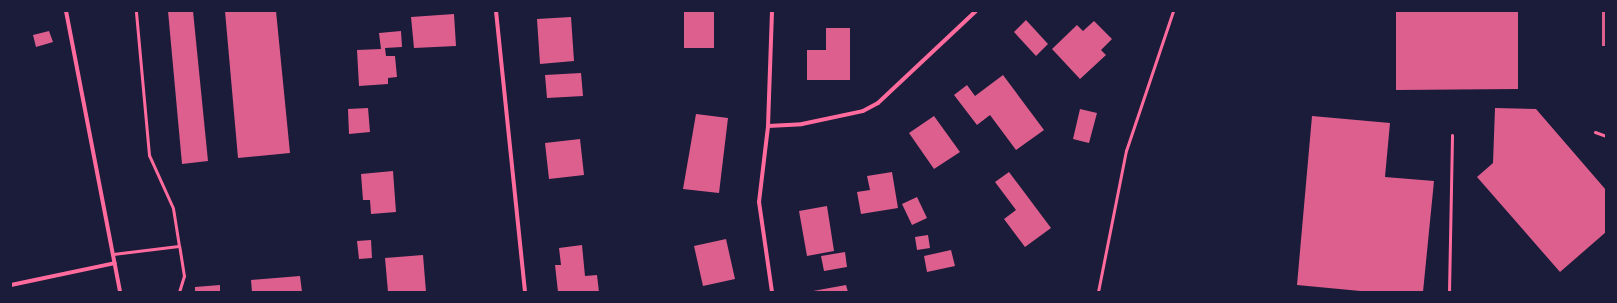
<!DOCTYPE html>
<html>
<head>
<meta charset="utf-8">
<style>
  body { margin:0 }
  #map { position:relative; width:1617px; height:303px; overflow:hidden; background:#1b1b3a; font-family:Lato,sans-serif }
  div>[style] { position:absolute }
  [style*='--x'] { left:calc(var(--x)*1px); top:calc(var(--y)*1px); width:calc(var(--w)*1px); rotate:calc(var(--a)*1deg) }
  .building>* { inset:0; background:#dd5f8e }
  .path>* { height:2.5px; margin:-1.25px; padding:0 1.25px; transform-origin:1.25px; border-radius:1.25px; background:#ff6b9d }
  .service>* { height:3px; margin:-1.5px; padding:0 1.5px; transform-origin:1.5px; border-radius:1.5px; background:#ff6b9d }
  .minor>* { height:4px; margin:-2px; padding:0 2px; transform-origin:2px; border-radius:2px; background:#ff6b9d }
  span { translate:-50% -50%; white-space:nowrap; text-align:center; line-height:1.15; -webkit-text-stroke:3px #1b1b3a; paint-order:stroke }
  .frame { position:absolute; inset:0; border:12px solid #1b1b3a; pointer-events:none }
</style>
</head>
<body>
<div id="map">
  <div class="building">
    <i style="clip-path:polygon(168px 11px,193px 11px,208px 161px,182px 164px)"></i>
    <i style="clip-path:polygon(225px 11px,276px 11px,290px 153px,238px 158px)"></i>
    <i style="clip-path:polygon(684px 11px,714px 11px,714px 48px,684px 48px)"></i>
    <i style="clip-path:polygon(1396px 11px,1518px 11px,1518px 89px,1396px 90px)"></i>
    <i style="clip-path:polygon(1602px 11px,1606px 11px,1606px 46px,1602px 46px)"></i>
    <i style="clip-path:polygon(454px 14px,456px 46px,414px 48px,411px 17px)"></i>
    <i style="clip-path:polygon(571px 17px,574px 61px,540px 64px,537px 19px)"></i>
    <i style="clip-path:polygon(1026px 20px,1048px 44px,1036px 56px,1014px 32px)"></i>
    <i style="clip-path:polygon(1094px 21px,1112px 39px,1101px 50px,1106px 55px,1080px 79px,1052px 49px,1077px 25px,1083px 31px)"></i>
    <i style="clip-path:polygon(826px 28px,850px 28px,850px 80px,807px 80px,807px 50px,826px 50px)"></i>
    <i style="clip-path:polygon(49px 31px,53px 42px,36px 47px,33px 35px)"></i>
    <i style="clip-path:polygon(401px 31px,402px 47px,385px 48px,386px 56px,395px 56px,397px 77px,388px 78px,388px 84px,359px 86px,357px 50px,381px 49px,379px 33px)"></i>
    <i style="clip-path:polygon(581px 73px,583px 96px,547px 98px,545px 75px)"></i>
    <i style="clip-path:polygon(1003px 75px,1044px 130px,1016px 150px,990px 115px,977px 125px,954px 95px,967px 85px,975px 96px)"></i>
    <i style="clip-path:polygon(368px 108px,370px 132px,349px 134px,348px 109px)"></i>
    <i style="clip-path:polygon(1495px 108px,1536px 109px,1606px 190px,1606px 232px,1560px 272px,1477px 177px,1493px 163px)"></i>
    <i style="clip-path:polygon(1080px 109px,1097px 113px,1089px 143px,1073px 139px)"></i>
    <i style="clip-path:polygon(696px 114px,728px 118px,719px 193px,683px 189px)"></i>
    <i style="clip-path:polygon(934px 116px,960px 152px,934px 169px,909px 133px)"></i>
    <i style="clip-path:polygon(1312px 116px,1390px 123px,1385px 177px,1434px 181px,1423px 292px,1371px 292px,1297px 285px)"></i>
    <i style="clip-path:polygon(580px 139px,584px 175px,549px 179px,545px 143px)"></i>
    <i style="clip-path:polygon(393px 171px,396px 212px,371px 214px,370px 200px,363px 200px,361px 174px)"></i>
    <i style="clip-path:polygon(892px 172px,898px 208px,861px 214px,857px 192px,870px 190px,867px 176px)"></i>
    <i style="clip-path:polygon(1009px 172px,1051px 228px,1025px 247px,1004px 219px,1016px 210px,995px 182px)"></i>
    <i style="clip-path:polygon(917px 197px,927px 218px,912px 225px,902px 204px)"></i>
    <i style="clip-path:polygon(827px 206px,834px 251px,807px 256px,799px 211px)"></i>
    <i style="clip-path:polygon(928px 235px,930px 248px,917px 250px,915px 237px)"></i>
    <i style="clip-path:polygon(726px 239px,735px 279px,703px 286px,694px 246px)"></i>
    <i style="clip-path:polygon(371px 240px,372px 258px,359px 259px,357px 241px)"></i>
    <i style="clip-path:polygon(582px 245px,585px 276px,597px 275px,599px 292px,558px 292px,555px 265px,561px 265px,559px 248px)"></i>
    <i style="clip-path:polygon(951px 250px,955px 266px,927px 272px,924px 256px)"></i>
    <i style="clip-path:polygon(845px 252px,847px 267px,824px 271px,821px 256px)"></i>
    <i style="clip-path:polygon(423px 255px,426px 292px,388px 292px,385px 258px)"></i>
    <i style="clip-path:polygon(300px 276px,302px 292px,252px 292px,251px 280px)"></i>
    <i style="clip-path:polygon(220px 285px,220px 292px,195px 292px,195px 287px)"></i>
    <i style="clip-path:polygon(846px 285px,848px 292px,813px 292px,813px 291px)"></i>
  </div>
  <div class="path">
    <i style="--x:1098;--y:292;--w:144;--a:-78.8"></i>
    <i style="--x:1126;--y:151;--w:148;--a:-71.4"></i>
  </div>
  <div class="service">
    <i style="--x:1595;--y:132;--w:12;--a:20"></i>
    <i style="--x:113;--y:254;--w:66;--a:-6.9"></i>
    <i style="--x:179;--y:246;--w:38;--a:-99"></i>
    <i style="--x:173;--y:208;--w:58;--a:-114.4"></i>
    <i style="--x:149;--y:155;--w:145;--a:-95.2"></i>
    <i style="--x:179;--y:292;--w:17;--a:-73"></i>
    <i style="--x:184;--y:276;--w:30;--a:-99"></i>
    <i style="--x:1449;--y:292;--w:157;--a:-88.9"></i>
  </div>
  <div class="minor">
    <i style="--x:66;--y:11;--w:286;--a:79.1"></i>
    <i style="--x:496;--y:11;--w:282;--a:84.1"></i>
    <i style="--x:768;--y:126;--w:34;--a:-3"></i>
    <i style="--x:802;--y:124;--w:62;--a:-12"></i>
    <i style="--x:863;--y:111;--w:17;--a:-28"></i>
    <i style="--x:878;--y:103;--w:134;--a:-43.2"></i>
    <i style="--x:11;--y:285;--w:106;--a:-11.9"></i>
    <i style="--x:772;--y:292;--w:91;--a:-98.2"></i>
    <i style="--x:759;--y:202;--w:77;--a:-83.2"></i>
    <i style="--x:768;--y:126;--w:115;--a:-88"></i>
  </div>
  <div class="frame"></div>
</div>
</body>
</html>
